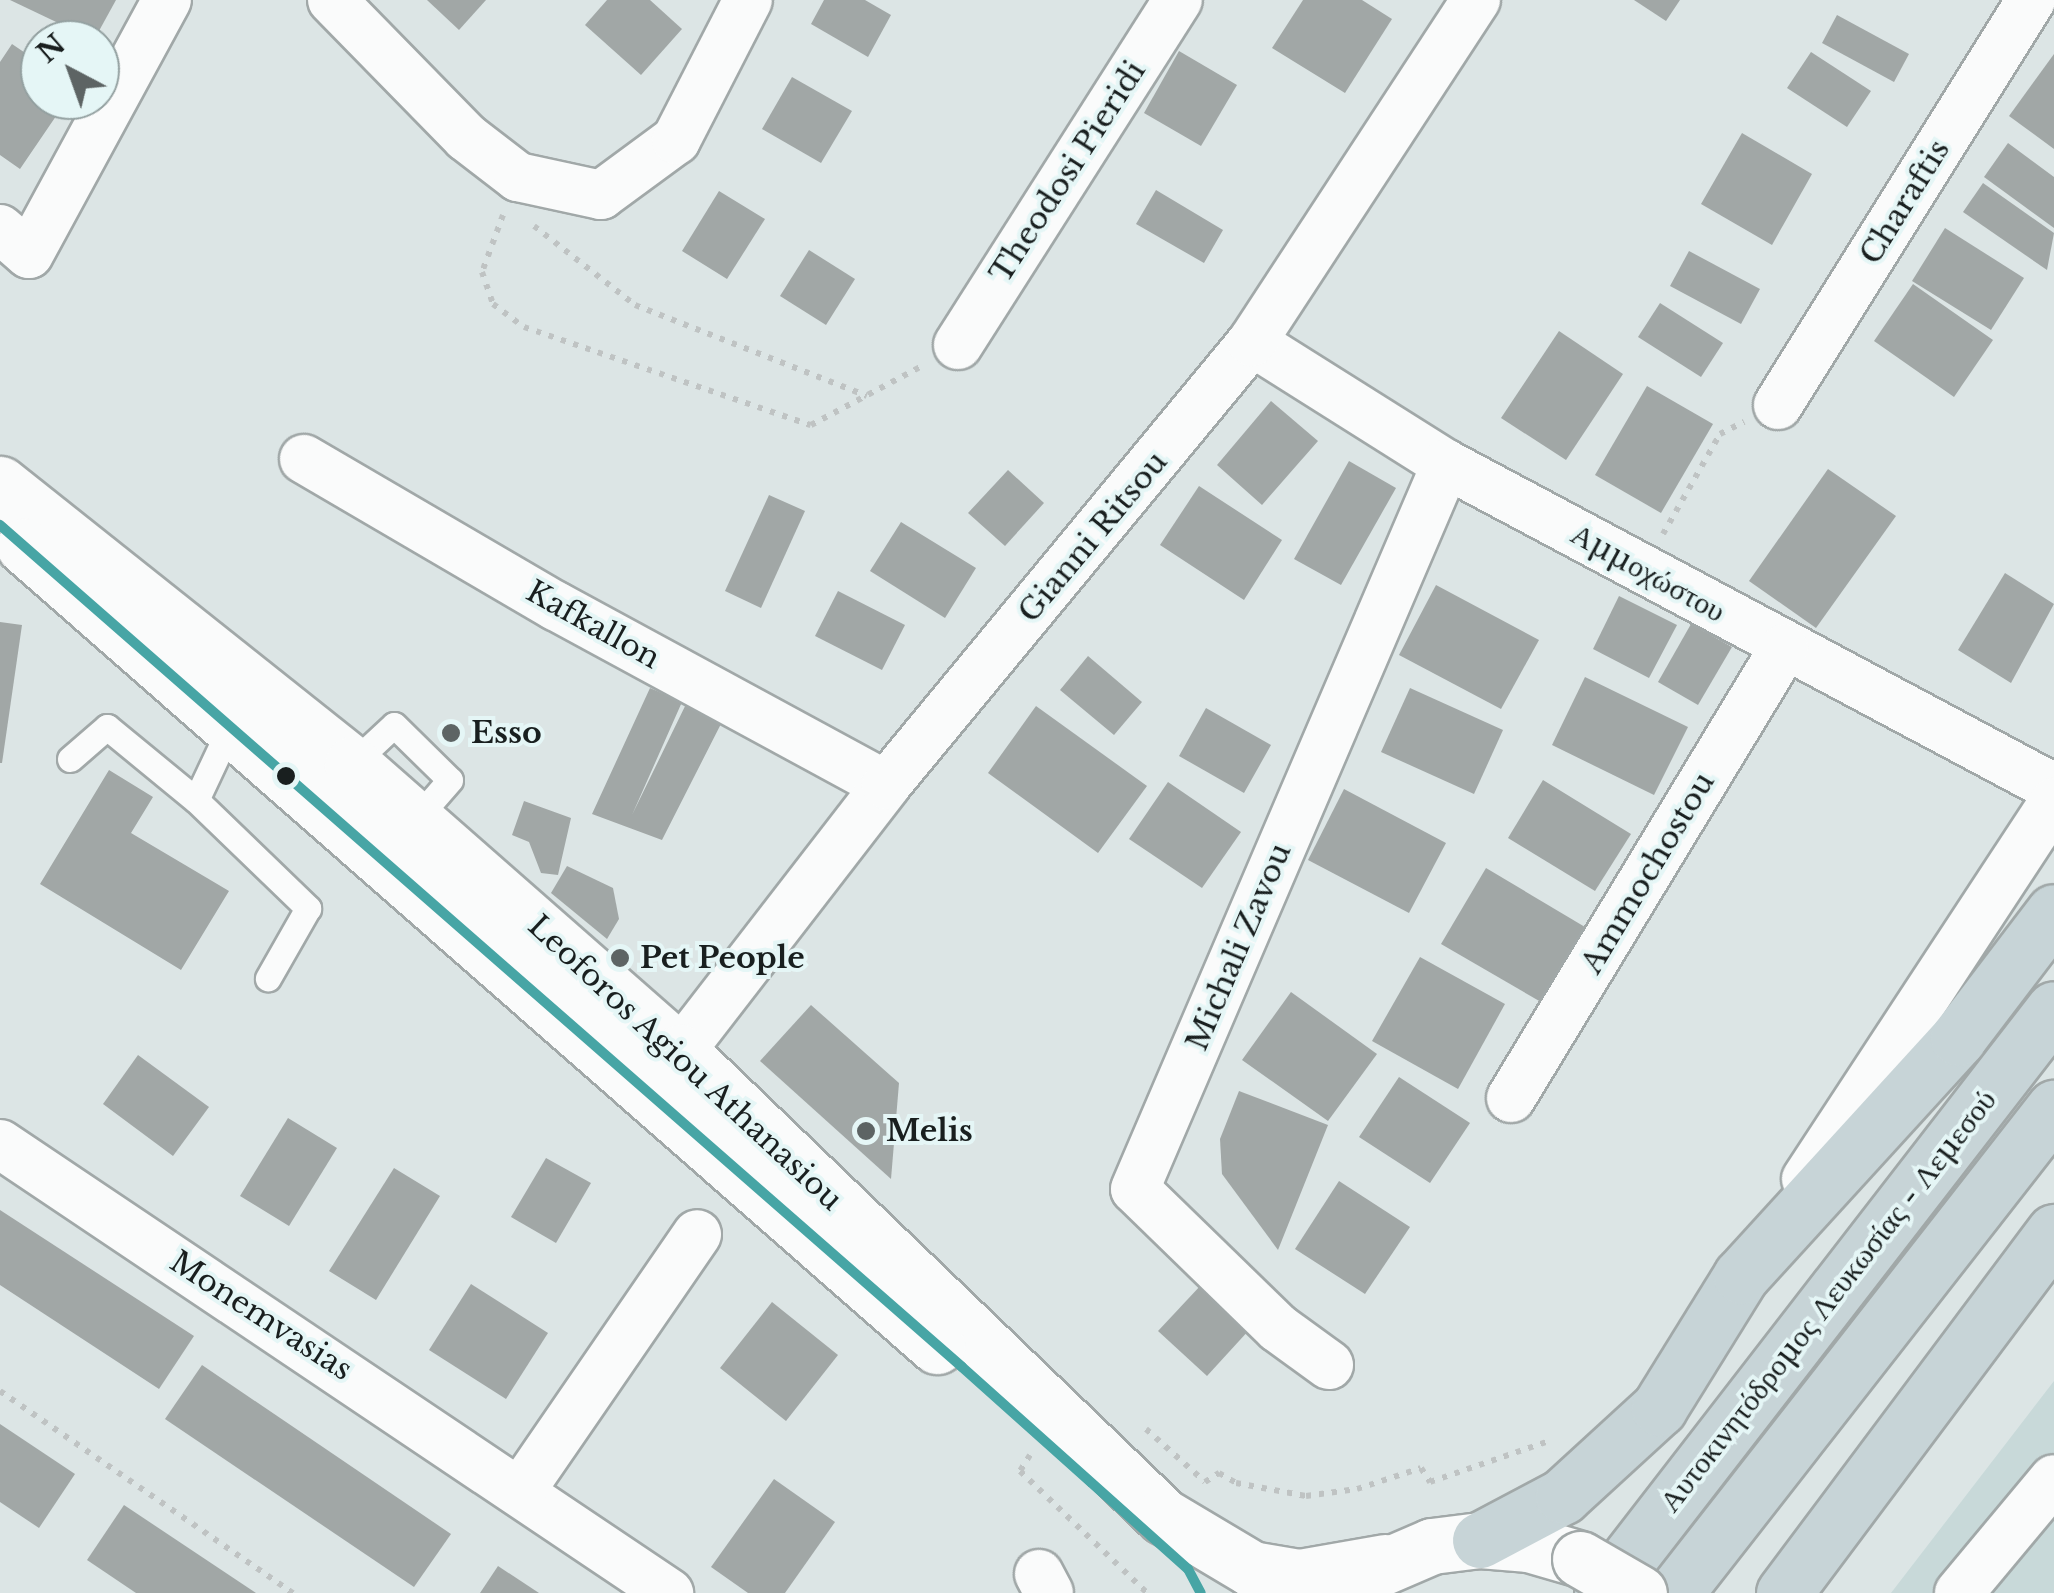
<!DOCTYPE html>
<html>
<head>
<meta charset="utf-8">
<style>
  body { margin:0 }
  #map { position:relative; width:2054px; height:1593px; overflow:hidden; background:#dce5e5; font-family:"Libre Baskerville",serif }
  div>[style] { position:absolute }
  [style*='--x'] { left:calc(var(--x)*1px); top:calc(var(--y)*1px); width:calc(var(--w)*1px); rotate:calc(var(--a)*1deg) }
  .built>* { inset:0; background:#c8d9d9 }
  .building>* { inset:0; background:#a1a7a6 }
  .path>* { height:6px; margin-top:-3px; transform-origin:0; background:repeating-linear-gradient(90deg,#bfc3c3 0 5px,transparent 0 13px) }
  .roads { filter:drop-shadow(2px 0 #a1a8a8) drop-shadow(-2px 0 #a1a8a8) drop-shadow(0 2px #a1a8a8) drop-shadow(0 -2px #a1a8a8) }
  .lane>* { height:25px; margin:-12.5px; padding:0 12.5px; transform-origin:12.5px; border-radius:12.5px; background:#fafbfb }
  .street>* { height:48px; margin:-24px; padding:0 24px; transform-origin:24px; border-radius:24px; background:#fafbfb }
  .secondary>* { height:55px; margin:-27.5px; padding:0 27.5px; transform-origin:27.5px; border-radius:27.5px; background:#fafbfb }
  .highway>* { height:55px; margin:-27.5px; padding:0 27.5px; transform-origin:27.5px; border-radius:27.5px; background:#c7d4d7 }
  .bridges { filter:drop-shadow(2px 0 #a1a8a8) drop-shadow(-2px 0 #a1a8a8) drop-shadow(0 2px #a1a8a8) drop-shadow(0 -2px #a1a8a8) }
  .secondary-bridge>* { height:55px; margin:-27.5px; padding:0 27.5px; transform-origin:27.5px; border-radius:27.5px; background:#fafbfb }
  .bus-1>* { height:10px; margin:-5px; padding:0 5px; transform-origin:5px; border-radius:5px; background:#47a5a5 }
  .dots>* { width:28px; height:28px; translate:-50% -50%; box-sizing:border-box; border:5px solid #e5f6f6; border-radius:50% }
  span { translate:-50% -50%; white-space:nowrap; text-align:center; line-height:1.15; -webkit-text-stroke:8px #e5f6f6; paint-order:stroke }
  .street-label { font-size:30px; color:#191f1f }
  .poi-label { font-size:30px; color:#191f1f; font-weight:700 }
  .left { translate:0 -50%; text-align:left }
  .north { position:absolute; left:20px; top:20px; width:100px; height:100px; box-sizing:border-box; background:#e5f6f6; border:2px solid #93a0a0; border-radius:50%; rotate:319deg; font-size:28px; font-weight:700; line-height:40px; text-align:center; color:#191f1f }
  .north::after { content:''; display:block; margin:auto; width:35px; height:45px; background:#5d6464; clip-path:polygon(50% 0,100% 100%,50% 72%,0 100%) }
</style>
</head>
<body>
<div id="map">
  <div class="built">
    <i style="clip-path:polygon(2054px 1381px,2054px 1593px,1891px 1593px)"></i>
  </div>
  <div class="building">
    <i style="clip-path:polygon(10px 0,116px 0,94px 40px)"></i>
    <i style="clip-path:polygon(427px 0,486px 0,459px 30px)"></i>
    <i style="clip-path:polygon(607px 0,650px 0,682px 29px,641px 75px,585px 25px)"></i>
    <i style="clip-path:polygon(824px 0,865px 0,891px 15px,868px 57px,811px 24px)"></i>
    <i style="clip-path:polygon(1303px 0,1362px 0,1392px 19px,1345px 93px,1272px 48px)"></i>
    <i style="clip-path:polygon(1634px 0,1680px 0,1666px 21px)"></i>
    <i style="clip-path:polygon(1837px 15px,1909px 54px,1894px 82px,1822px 43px)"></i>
    <i style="clip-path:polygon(12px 44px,40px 63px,40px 100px,67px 100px,20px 169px,0 155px,0 62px)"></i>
    <i style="clip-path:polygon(1179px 51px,1237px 85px,1201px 146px,1144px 113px)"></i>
    <i style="clip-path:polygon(1811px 52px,1871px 91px,1847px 127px,1787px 88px)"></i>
    <i style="clip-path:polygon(2054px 54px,2054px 149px,2009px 116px)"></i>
    <i style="clip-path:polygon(792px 77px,852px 111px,821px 163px,762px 129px)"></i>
    <i style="clip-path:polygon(1742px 133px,1812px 174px,1772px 245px,1701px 204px)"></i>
    <i style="clip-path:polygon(2008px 143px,2054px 177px,2054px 228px,1984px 177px)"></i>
    <i style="clip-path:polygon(1983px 183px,2054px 233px,2047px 270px,1963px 212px)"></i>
    <i style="clip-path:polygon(1156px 190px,1223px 230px,1204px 263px,1136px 224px)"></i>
    <i style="clip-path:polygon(719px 191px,765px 219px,727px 279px,682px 251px)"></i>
    <i style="clip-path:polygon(1945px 228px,2024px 278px,1991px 330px,1912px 281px)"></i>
    <i style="clip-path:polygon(809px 250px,855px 279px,826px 325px,780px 296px)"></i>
    <i style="clip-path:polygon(1689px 251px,1760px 289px,1741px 324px,1670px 286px)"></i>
    <i style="clip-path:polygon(1913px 284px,1993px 340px,1954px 397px,1874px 341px)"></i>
    <i style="clip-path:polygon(1660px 303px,1723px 343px,1701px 377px,1638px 337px)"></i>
    <i style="clip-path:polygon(1559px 331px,1623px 374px,1566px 460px,1501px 418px)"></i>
    <i style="clip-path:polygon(1647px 386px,1713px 424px,1661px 513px,1595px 475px)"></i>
    <i style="clip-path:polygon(1271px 401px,1318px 441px,1262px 505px,1217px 465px)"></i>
    <i style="clip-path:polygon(1349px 461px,1396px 488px,1341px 585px,1294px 559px)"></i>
    <i style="clip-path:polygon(1828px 469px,1896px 516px,1816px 628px,1749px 581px)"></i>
    <i style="clip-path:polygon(1008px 470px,1044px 503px,1005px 546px,968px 513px)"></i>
    <i style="clip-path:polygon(1199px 486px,1282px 540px,1244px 600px,1160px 545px)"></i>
    <i style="clip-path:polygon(769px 495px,805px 511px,761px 608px,725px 591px)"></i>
    <i style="clip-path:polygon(901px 522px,976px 568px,945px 618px,870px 571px)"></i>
    <i style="clip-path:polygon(2005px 573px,2054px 604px,2011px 683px,1958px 650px)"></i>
    <i style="clip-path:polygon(1436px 585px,1539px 640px,1501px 709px,1399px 655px)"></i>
    <i style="clip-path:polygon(838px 591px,905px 625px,882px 670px,815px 636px)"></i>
    <i style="clip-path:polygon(1619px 596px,1677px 625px,1649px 678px,1593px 649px)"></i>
    <i style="clip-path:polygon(0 622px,22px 625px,2px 763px,0 763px)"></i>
    <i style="clip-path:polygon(1691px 624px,1732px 647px,1698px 705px,1658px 682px)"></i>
    <i style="clip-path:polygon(1088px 656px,1142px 702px,1114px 735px,1060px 690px)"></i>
    <i style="clip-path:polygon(1585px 677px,1688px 727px,1654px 795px,1552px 745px)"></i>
    <i style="clip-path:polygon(650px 688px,682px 702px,632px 815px,689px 698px,725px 716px,662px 840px,592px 814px)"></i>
    <i style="clip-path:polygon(1410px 688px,1503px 730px,1474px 794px,1381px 752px)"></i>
    <i style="clip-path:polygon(1036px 706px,1147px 786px,1098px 853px,988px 773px)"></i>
    <i style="clip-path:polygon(1206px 708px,1271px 745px,1244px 793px,1179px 756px)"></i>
    <i style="clip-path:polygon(109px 770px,153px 797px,131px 833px,229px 891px,181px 970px,40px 884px)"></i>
    <i style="clip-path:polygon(1543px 780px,1631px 834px,1595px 891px,1508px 838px)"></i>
    <i style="clip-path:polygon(1168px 782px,1241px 832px,1202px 888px,1129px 839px)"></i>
    <i style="clip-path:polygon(1344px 789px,1446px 843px,1409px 913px,1308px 860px)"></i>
    <i style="clip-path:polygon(524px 801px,571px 818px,558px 875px,541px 873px,529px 842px,512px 835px)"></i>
    <i style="clip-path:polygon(567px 866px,613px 888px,619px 919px,607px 939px,551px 893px)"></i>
    <i style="clip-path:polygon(1486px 868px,1585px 927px,1541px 1002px,1441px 944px)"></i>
    <i style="clip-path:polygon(1420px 957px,1505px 1004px,1458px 1089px,1372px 1041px)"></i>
    <i style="clip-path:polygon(1291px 992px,1377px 1054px,1328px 1121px,1242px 1060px)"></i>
    <i style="clip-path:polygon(811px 1005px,899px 1083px,891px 1179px,760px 1061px)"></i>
    <i style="clip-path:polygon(138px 1055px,209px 1107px,173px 1156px,103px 1104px)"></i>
    <i style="clip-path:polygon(1399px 1077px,1470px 1123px,1430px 1183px,1359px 1137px)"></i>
    <i style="clip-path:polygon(1239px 1091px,1328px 1125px,1278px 1250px,1222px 1174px,1220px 1139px)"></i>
    <i style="clip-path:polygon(288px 1118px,337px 1148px,289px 1226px,240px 1196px)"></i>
    <i style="clip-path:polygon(546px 1158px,591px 1183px,556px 1243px,511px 1217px)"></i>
    <i style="clip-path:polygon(394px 1168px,440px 1196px,376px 1300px,329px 1271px)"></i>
    <i style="clip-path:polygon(1339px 1181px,1410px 1227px,1365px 1294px,1295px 1249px)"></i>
    <i style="clip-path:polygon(0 1210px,194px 1336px,159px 1389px,0 1285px)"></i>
    <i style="clip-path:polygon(471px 1284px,548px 1333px,506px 1399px,429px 1350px)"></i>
    <i style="clip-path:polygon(1202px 1284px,1250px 1329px,1207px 1376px,1158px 1331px)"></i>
    <i style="clip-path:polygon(772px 1302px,838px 1355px,786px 1421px,720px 1368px)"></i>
    <i style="clip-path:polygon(202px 1365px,451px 1534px,414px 1587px,165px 1419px)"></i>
    <i style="clip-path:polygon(0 1424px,75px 1474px,39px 1528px,0 1502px)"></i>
    <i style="clip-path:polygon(774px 1479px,835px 1522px,785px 1593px,748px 1593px,711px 1567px)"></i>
    <i style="clip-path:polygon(124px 1505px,256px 1593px,136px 1593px,87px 1560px)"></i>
    <i style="clip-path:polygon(498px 1566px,539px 1593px,480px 1593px)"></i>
  </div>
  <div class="path">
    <i style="--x:503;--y:215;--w:61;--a:110.2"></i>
    <i style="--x:482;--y:272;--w:34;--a:71"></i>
    <i style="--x:493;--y:304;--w:39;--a:37"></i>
    <i style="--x:524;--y:327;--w:303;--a:18.9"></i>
    <i style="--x:811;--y:425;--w:126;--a:-28"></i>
    <i style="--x:534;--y:226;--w:128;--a:38"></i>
    <i style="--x:635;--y:305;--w:249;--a:21.4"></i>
    <i style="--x:1663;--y:534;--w:115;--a:-60.3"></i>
    <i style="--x:1720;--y:434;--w:27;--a:-27"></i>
    <i style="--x:0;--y:1391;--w:356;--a:34.6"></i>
    <i style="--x:1146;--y:1429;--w:79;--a:41.9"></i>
    <i style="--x:1205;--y:1482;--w:17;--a:-33"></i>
    <i style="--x:1219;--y:1473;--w:20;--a:30"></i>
    <i style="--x:1236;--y:1483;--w:71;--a:10.5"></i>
    <i style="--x:1306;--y:1496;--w:51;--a:-7.8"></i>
    <i style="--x:1357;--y:1489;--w:67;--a:-18.2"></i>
    <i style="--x:1421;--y:1468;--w:17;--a:57"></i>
    <i style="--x:1430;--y:1482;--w:129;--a:-19"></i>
    <i style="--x:1030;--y:1455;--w:19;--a:122"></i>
    <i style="--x:1020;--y:1471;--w:176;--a:43.8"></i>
  </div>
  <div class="roads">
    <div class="lane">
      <i style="--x:229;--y:730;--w:77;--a:115.2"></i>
      <i style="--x:196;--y:800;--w:156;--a:44"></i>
      <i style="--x:308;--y:908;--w:81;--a:119.7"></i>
      <i style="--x:70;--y:759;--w:49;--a:-40.9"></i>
      <i style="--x:107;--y:727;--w:115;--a:39.4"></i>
      <i style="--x:352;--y:764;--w:57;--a:-42.9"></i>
      <i style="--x:394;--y:725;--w:78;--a:44.5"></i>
      <i style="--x:450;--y:780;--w:52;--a:131.1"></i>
    </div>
    <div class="street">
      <i style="--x:332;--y:0;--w:192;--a:45.6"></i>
      <i style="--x:466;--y:137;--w:66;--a:37.6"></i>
      <i style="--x:518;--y:177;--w:85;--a:12.2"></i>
      <i style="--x:601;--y:195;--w:93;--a:-36.3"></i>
      <i style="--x:676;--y:140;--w:157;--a:-62.8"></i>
      <i style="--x:0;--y:229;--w:38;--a:41"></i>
      <i style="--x:29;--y:254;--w:289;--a:-61.5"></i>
      <i style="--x:1252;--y:342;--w:229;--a:32.2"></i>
      <i style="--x:1446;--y:464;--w:689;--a:28.05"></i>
      <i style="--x:958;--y:345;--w:409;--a:-57.5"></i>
      <i style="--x:1778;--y:405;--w:478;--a:-58"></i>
      <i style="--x:304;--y:459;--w:292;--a:30.3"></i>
      <i style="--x:556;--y:606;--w:375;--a:28.5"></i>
      <i style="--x:680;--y:1052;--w:337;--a:-52.3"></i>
      <i style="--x:886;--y:785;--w:575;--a:-50.44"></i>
      <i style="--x:1252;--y:342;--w:409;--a:-56.8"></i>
      <i style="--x:1511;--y:1098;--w:526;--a:-58.76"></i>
      <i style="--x:0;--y:1144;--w:806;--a:33.87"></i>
      <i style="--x:1806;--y:1179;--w:451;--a:-56.7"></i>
      <i style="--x:1329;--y:1365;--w:63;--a:-144"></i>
      <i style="--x:1278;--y:1328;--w:199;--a:-135.8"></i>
      <i style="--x:1135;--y:1189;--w:789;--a:-66.78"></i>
      <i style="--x:522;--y:1489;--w:309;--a:-55.5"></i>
      <i style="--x:1039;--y:1574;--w:21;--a:62"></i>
      <i style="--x:1959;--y:1593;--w:148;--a:-50.2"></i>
    </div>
    <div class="secondary">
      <i style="--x:0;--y:484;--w:450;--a:38.5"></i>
      <i style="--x:352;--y:764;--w:436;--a:41.3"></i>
      <i style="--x:680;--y:1052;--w:670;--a:43.85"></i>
      <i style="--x:1163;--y:1516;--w:104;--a:30.8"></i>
      <i style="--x:1252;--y:1569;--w:48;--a:9.7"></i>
      <i style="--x:1299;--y:1577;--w:87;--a:-9.9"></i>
      <i style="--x:24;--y:546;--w:1214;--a:41.23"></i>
      <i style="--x:1353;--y:1580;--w:86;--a:-23.3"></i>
      <i style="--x:1432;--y:1546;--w:48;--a:-7.1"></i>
      <i style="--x:1480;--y:1540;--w:49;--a:4.7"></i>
      <i style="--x:1529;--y:1544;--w:53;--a:16.4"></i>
    </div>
    <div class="highway">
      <i style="--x:1480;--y:1540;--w:94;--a:-27.9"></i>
      <i style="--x:1563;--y:1496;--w:130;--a:-42.5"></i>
      <i style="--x:1659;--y:1408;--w:155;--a:-58.2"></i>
      <i style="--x:1741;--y:1276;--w:322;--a:-47.6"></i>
      <i style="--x:1958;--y:1038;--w:158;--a:-52.7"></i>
      <i style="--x:1602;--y:1593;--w:738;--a:-52.26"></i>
      <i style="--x:1675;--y:1593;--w:616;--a:-51.99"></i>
      <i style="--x:1784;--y:1593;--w:451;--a:-53.2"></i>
    </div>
  </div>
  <div class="bridges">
    <div class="secondary-bridge">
      <i style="--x:1580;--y:1559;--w:68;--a:30"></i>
    </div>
  </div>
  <div class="bus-1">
    <i style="--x:0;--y:525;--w:1278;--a:41.19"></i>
    <i style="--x:962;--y:1367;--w:303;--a:41.8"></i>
    <i style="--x:1188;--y:1569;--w:27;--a:62"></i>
  </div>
  <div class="dots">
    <i style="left:451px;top:733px;background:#5d6464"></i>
    <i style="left:286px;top:776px;background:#191f1f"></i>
    <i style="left:620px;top:958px;background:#5d6464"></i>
    <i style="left:866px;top:1131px;background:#5d6464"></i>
  </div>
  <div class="street-label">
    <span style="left:1068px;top:172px;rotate:-57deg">Theodosi Pieridi</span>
    <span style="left:1905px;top:202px;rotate:-58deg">Charaftis</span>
    <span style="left:1093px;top:537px;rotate:-50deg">Gianni Ritsou</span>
    <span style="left:1648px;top:573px;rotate:29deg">Αμμοχώστου</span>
    <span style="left:593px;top:625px;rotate:29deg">Kafkallon</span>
    <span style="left:1648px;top:873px;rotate:-59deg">Ammochostou</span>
    <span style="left:1239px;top:947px;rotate:-67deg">Michali Zavou</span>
    <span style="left:685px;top:1063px;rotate:43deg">Leoforos Agiou Athanasiou</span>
    <span style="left:1828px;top:1301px;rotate:-52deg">Αυτοκινητόδρομος Λευκωσίας - Λεμεσού</span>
    <span style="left:261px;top:1316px;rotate:33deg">Monemvasias</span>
  </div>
  <div class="poi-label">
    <span class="left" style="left:471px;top:733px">Esso</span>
    <span class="left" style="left:640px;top:958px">Pet People</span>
    <span class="left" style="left:886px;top:1131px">Melis</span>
  </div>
  <div class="north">N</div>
</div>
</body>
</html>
